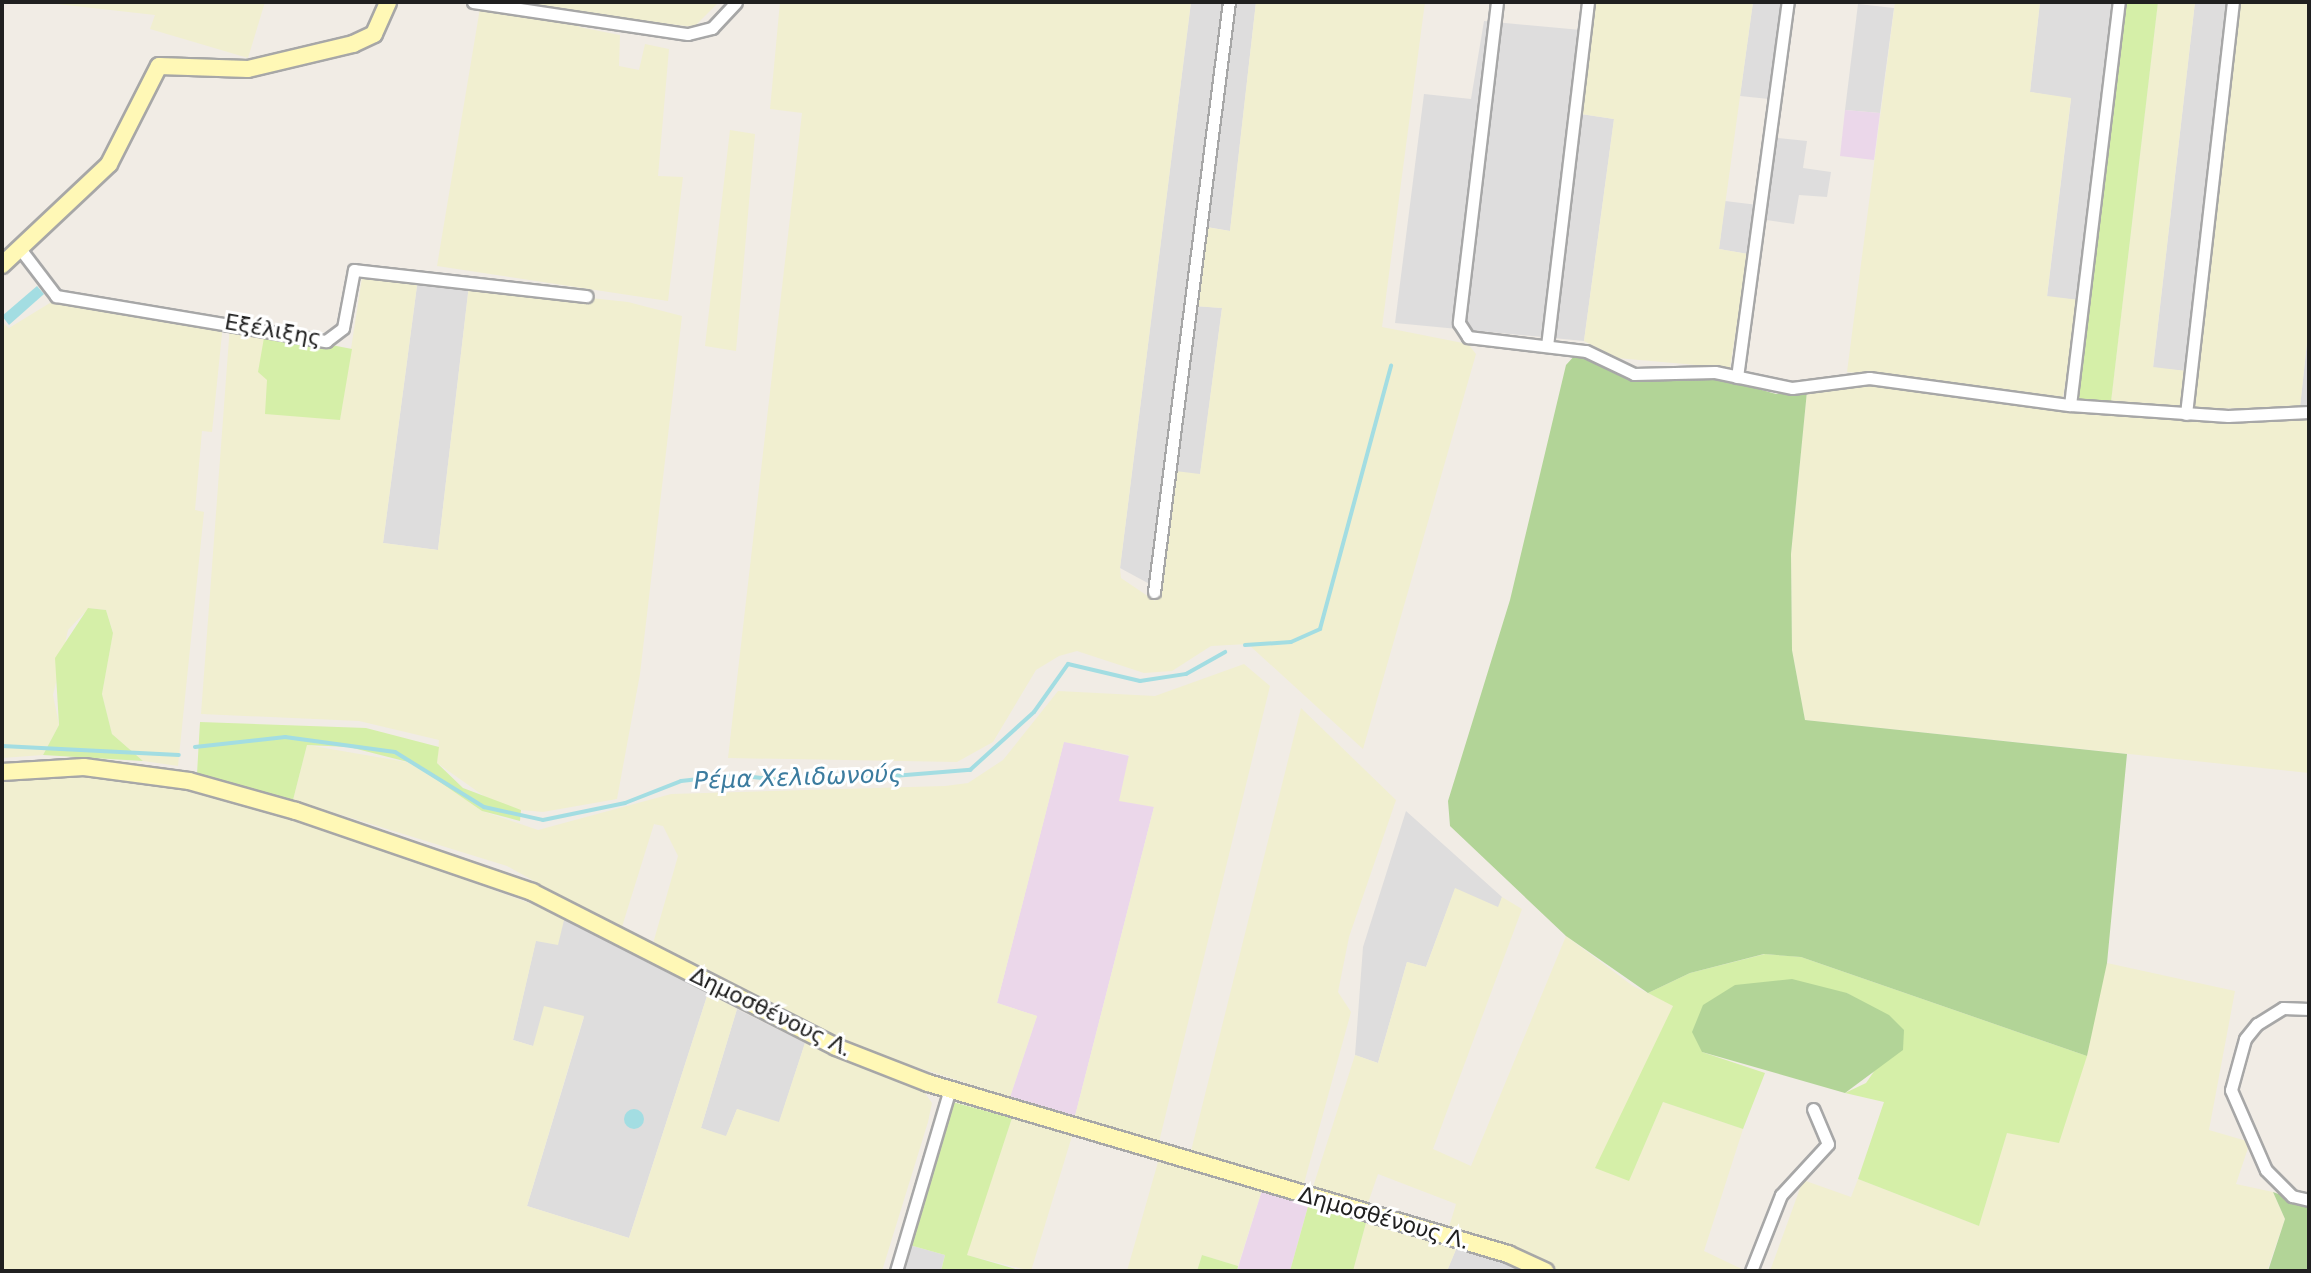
<!DOCTYPE html>
<html>
<head>
<meta charset="utf-8">
<style>
  body { margin:0 }
  #map { position:relative; width:2311px; height:1273px; overflow:hidden; background:#f1ece5; font-family:"DejaVu Sans",sans-serif }
  div>[style] { position:absolute }
  [style*='--x'] { left:calc(var(--x)*1px); top:calc(var(--y)*1px); width:calc(var(--w)*1px); rotate:calc(var(--a)*1deg) }
  .residential>* { inset:0; background:#dedddd }
  .industrial>* { inset:0; background:#ebd7ea }
  .farmland>* { inset:0; background:#f1efd0 }
  .grass>* { inset:0; background:#d5efa8 }
  .forest>* { inset:0; background:#b2d497 }
  .water>* { inset:0; background:#a3dde2 }
  .round { border-radius:50% }
  .stream>* { height:4px; margin:-2px; padding:0 2px; transform-origin:2px; border-radius:2px; background:#a3dde2 }
  .roads { filter:drop-shadow(2px 0 #a7a7a7) drop-shadow(-2px 0 #a7a7a7) drop-shadow(0 2px #a7a7a7) drop-shadow(0 -2px #a7a7a7) }
  .street>* { height:11px; margin:-5.5px; padding:0 5.5px; transform-origin:5.5px; border-radius:5.5px; background:#fff }
  .secondary>* { height:16px; margin:-8px; padding:0 8px; transform-origin:8px; border-radius:8px; background:#fff8b6 }
  span { translate:-50% -50%; white-space:nowrap; text-align:center; line-height:1.15; -webkit-text-stroke:6px #fff; paint-order:stroke }
  .street-label { font-size:22px; color:#202020 }
  .water-label { font-size:24px; color:#3c7c9f; font-style:italic }
  .frame { position:absolute; inset:0; border:4px solid #202020; pointer-events:none }
</style>
</head>
<body>
<div id="map">
  <div class="residential">
    <i style="clip-path:polygon(1191px 2px,1256px 2px,1230px 231px,1207px 227px,1195px 306px,1222px 308px,1200px 475px,1175px 472px,1157px 588px,1120px 568px)"></i>
    <i style="clip-path:polygon(1753px 2px,1783px 2px,1769px 99px,1740px 96px)"></i>
    <i style="clip-path:polygon(2040px 2px,2114px 2px,2079px 300px,2047px 297px,2071px 99px,2030px 92px)"></i>
    <i style="clip-path:polygon(2195px 2px,2227px 2px,2186px 371px,2153px 368px)"></i>
    <i style="clip-path:polygon(1858px 4px,1894px 8px,1880px 113px,1845px 110px)"></i>
    <i style="clip-path:polygon(1484px 21px,1592px 31px,1581px 114px,1614px 119px,1584px 341px,1395px 323px,1424px 94px,1471px 99px)"></i>
    <i style="clip-path:polygon(1777px 138px,1807px 141px,1803px 168px,1831px 172px,1827px 197px,1799px 195px,1794px 224px,1753px 218px,1748px 254px,1719px 249px,1725px 201px,1766px 206px)"></i>
    <i style="clip-path:polygon(418px 278px,469px 285px,438px 550px,383px 543px)"></i>
    <i style="clip-path:polygon(2309px 324px,2309px 408px,2300px 407px)"></i>
    <i style="clip-path:polygon(1406px 811px,1502px 897px,1499px 908px,1455px 889px,1426px 967px,1407px 962px,1378px 1063px,1355px 1055px,1363px 947px)"></i>
    <i style="clip-path:polygon(565px 916px,708px 993px,629px 1238px,527px 1206px,584px 1017px,533px 1046px,513px 1040px,536px 940px)"></i>
    <i style="clip-path:polygon(737px 1009px,805px 1043px,779px 1123px,737px 1109px,726px 1137px,701px 1128px)"></i>
    <i style="clip-path:polygon(906px 1244px,945px 1255px,941px 1271px,898px 1271px)"></i>
    <i style="clip-path:polygon(1457px 1247px,1519px 1267px,1528px 1271px,1447px 1271px)"></i>
  </div>
  <div class="industrial">
    <i style="clip-path:polygon(1845px 110px,1880px 113px,1874px 160px,1840px 156px)"></i>
    <i style="clip-path:polygon(1064px 741px,1129px 756px,1154px 807px,1075px 1116px,1010px 1097px,1037px 1016px,997px 1003px)"></i>
    <i style="clip-path:polygon(1262px 1190px,1309px 1203px,1290px 1271px,1237px 1271px)"></i>
  </div>
  <div class="farmland">
    <i style="clip-path:polygon(39px 2px,265px 2px,248px 58px,150px 29px,155px 15px)"></i>
    <i style="clip-path:polygon(481px 2px,719px 2px,694px 27px,579px 13px,579px 27px,620px 35px,619px 66px,639px 70px,645px 44px,669px 49px,658px 176px,683px 177px,668px 301px,437px 266px)"></i>
    <i style="clip-path:polygon(780px 2px,1191px 2px,1120px 568px,1121px 578px,1155px 601px,1175px 471px,1200px 474px,1222px 308px,1194px 306px,1206px 227px,1230px 231px,1256px 2px,1425px 2px,1382px 327px,1468px 344px,1476px 354px,1363px 749px,1248px 644px,1211px 646px,1172px 671px,1144px 673px,1077px 651px,1059px 656px,1036px 670px,993px 742px,957px 762px,728px 758px,802px 113px,770px 109px)"></i>
    <i style="clip-path:polygon(1596px 2px,1753px 2px,1719px 249px,1748px 254px,1730px 368px,1617px 358px,1584px 341px,1614px 119px,1581px 114px)"></i>
    <i style="clip-path:polygon(1895px 2px,2040px 2px,2030px 92px,2071px 98px,2047px 296px,2079px 300px,2063px 397px,1847px 372px)"></i>
    <i style="clip-path:polygon(2158px 2px,2195px 2px,2153px 367px,2186px 371px,2181px 408px,2111px 402px)"></i>
    <i style="clip-path:polygon(2238px 2px,2309px 2px,2309px 324px,2300px 407px,2191px 409px)"></i>
    <i style="clip-path:polygon(730px 130px,755px 134px,736px 351px,705px 346px)"></i>
    <i style="clip-path:polygon(363px 271px,418px 278px,383px 543px,438px 550px,469px 285px,628px 302px,682px 316px,640px 674px,617px 799px,543px 812px,501px 808px,437px 763px,439px 740px,359px 721px,201px 714px,230px 325px,265px 332px,340px 420px)"></i>
    <i style="clip-path:polygon(58px 298px,223px 324px,212px 432px,202px 431px,195px 510px,204px 512px,178px 766px,143px 761px,112px 734px,102px 694px,113px 632px,106px 610px,89px 608px,68px 630px,53px 695px,59px 725px,43px 755px,2px 758px,2px 322px,9px 328px)"></i>
    <i style="clip-path:polygon(1855px 382px,2041px 409px,2309px 417px,2309px 773px,1805px 720px,1792px 650px,1791px 554px,1807px 391px)"></i>
    <i style="clip-path:polygon(1244px 664px,1270px 686px,1159px 1142px,1075px 1116px,1154px 807px,1119px 801px,1129px 755px,1064px 742px,997px 1003px,1037px 1016px,1010px 1097px,835px 1041px,652px 947px,678px 856px,663px 826px,654px 824px,621px 930px,507px 866px,293px 800px,307px 745px,412px 763px,482px 811px,538px 830px,671px 794px,945px 786px,968px 783px,1003px 760px,1058px 691px,1155px 696px)"></i>
    <i style="clip-path:polygon(1301px 708px,1396px 800px,1349px 937px,1338px 992px,1351px 1012px,1303px 1187px,1191px 1151px)"></i>
    <i style="clip-path:polygon(43px 768px,189px 786px,272px 809px,565px 916px,558px 945px,536px 941px,513px 1040px,533px 1046px,544px 1006px,584px 1016px,527px 1206px,629px 1238px,708px 993px,737px 1009px,701px 1128px,726px 1136px,737px 1109px,779px 1122px,805px 1043px,922px 1089px,932px 1103px,928px 1122px,882px 1271px,2px 1271px,2px 777px)"></i>
    <i style="clip-path:polygon(1455px 888px,1498px 907px,1502px 897px,1522px 909px,1433px 1149px,1471px 1166px,1566px 936px,1633px 986px,1673px 1005px,1629px 1180px,1663px 1102px,1743px 1129px,1704px 1251px,1746px 1271px,1557px 1271px,1449px 1227px,1456px 1204px,1378px 1174px,1367px 1206px,1313px 1187px,1355px 1055px,1378px 1063px,1407px 962px,1426px 967px)"></i>
    <i style="clip-path:polygon(2107px 963px,2235px 991px,2209px 1130px,2250px 1142px,2236px 1184px,2273px 1192px,2285px 1219px,2267px 1271px,1770px 1271px,1803px 1180px,1851px 1197px,1858px 1179px,1979px 1226px,2007px 1132px,2059px 1142px)"></i>
    <i style="clip-path:polygon(1012px 1118px,1072px 1136px,1031px 1271px,966px 1255px)"></i>
    <i style="clip-path:polygon(1158px 1162px,1262px 1190px,1238px 1266px,1202px 1255px,1197px 1271px,1127px 1271px)"></i>
    <i style="clip-path:polygon(1367px 1219px,1457px 1247px,1447px 1271px,1353px 1271px)"></i>
  </div>
  <div class="grass">
    <i style="clip-path:polygon(2124px 2px,2158px 2px,2111px 402px,2076px 399px)"></i>
    <i style="clip-path:polygon(265px 332px,352px 349px,340px 420px,265px 414px,267px 380px,258px 372px)"></i>
    <i style="clip-path:polygon(88px 608px,106px 610px,113px 633px,102px 694px,112px 734px,143px 761px,43px 755px,59px 725px,55px 658px)"></i>
    <i style="clip-path:polygon(200px 722px,366px 728px,439px 747px,437px 763px,463px 788px,521px 810px,520px 821px,482px 811px,412px 763px,349px 747px,307px 745px,293px 800px,197px 774px)"></i>
    <i style="clip-path:polygon(1765px 954px,1801px 957px,2087px 1056px,2059px 1143px,2007px 1133px,1979px 1226px,1858px 1179px,1884px 1102px,1845px 1093px,1866px 1083px,1903px 1030px,1847px 993px,1702px 1052px,1765px 1073px,1743px 1129px,1663px 1102px,1629px 1181px,1595px 1168px,1673px 1006px,1648px 993px,1690px 973px)"></i>
    <i style="clip-path:polygon(949px 1101px,1012px 1118px,967px 1255px,1022px 1271px,941px 1271px,945px 1255px,906px 1244px)"></i>
    <i style="clip-path:polygon(1309px 1203px,1367px 1219px,1353px 1271px,1290px 1271px)"></i>
    <i style="clip-path:polygon(1202px 1255px,1238px 1266px,1237px 1271px,1197px 1271px)"></i>
  </div>
  <div class="forest">
    <i style="clip-path:polygon(1576px 354px,1626px 375px,1716px 377px,1776px 394px,1807px 391px,1791px 554px,1792px 650px,1805px 720px,2127px 754px,2107px 963px,2087px 1056px,1801px 957px,1764px 954px,1690px 973px,1648px 993px,1566px 936px,1450px 826px,1448px 801px,1510px 600px,1566px 365px)"></i>
    <i style="clip-path:polygon(1792px 979px,1847px 993px,1889px 1015px,1904px 1030px,1903px 1050px,1845px 1093px,1702px 1052px,1692px 1032px,1703px 1005px,1735px 985px)"></i>
    <i style="clip-path:polygon(2273px 1192px,2309px 1205px,2309px 1271px,2268px 1271px,2285px 1219px)"></i>
  </div>
  <div class="water">
    <i style="clip-path:polygon(37px 286px,44px 294px,9px 325px,2px 316px)"></i>
    <i class="round" style="left:624px;top:1109px;width:20px;height:20px"></i>
  </div>
  <div class="stream">
    <i style="--x:1245;--y:645;--w:46;--a:-3.7"></i>
    <i style="--x:1291;--y:642;--w:32;--a:-24"></i>
    <i style="--x:1320;--y:629;--w:273;--a:-74.9"></i>
    <i style="--x:2;--y:746;--w:177;--a:2.9"></i>
    <i style="--x:195;--y:747;--w:91;--a:-6.3"></i>
    <i style="--x:285;--y:737;--w:111;--a:7.8"></i>
    <i style="--x:395;--y:752;--w:105;--a:31.7"></i>
    <i style="--x:484;--y:807;--w:60;--a:12.4"></i>
    <i style="--x:543;--y:820;--w:84;--a:-11.7"></i>
    <i style="--x:625;--y:803;--w:60;--a:-21.4"></i>
    <i style="--x:681;--y:781;--w:55;--a:-6.2"></i>
    <i style="--x:736;--y:775;--w:71;--a:6.4"></i>
    <i style="--x:807;--y:783;--w:164;--a:-4.6"></i>
    <i style="--x:970;--y:770;--w:86;--a:-42.2"></i>
    <i style="--x:1034;--y:712;--w:59;--a:-54.7"></i>
    <i style="--x:1068;--y:664;--w:74;--a:13.3"></i>
    <i style="--x:1140;--y:681;--w:47;--a:-8.7"></i>
    <i style="--x:1186;--y:674;--w:45;--a:-29.4"></i>
  </div>
  <div class="roads">
    <div class="street">
      <i style="--x:473;--y:2;--w:217;--a:8.5"></i>
      <i style="--x:688;--y:34;--w:25;--a:-14"></i>
      <i style="--x:712;--y:28;--w:35;--a:-47"></i>
      <i style="--x:1497;--y:2;--w:323;--a:96.8"></i>
      <i style="--x:1459;--y:323;--w:17;--a:57"></i>
      <i style="--x:1468;--y:337;--w:119;--a:6.8"></i>
      <i style="--x:1586;--y:351;--w:53;--a:25.6"></i>
      <i style="--x:1634;--y:374;--w:81;--a:-1.4"></i>
      <i style="--x:1715;--y:372;--w:79;--a:11.7"></i>
      <i style="--x:1792;--y:388;--w:78;--a:-7.4"></i>
      <i style="--x:1869;--y:378;--w:203;--a:7.7"></i>
      <i style="--x:2070;--y:405;--w:158;--a:4"></i>
      <i style="--x:2228;--y:416;--w:81;--a:-2.8"></i>
      <i style="--x:21;--y:250;--w:58;--a:52.7"></i>
      <i style="--x:56;--y:296;--w:274;--a:9.5"></i>
      <i style="--x:326;--y:341;--w:21;--a:-37"></i>
      <i style="--x:343;--y:328;--w:59;--a:-79.3"></i>
      <i style="--x:354;--y:270;--w:234;--a:6.4"></i>
      <i style="--x:1547;--y:346;--w:346;--a:-83.2"></i>
      <i style="--x:1737;--y:377;--w:378;--a:-82.3"></i>
      <i style="--x:2070;--y:405;--w:406;--a:-83.1"></i>
      <i style="--x:2186;--y:414;--w:415;--a:-83.5"></i>
      <i style="--x:1154;--y:592;--w:595;--a:-82.76"></i>
      <i style="--x:2309;--y:1009;--w:26;--a:-178"></i>
      <i style="--x:2283;--y:1008;--w:31;--a:148"></i>
      <i style="--x:2257;--y:1024;--w:19;--a:129"></i>
      <i style="--x:2245;--y:1039;--w:53;--a:105.4"></i>
      <i style="--x:2231;--y:1090;--w:87;--a:66.4"></i>
      <i style="--x:2266;--y:1170;--w:37;--a:45"></i>
      <i style="--x:2292;--y:1196;--w:17;--a:13"></i>
      <i style="--x:896;--y:1271;--w:190;--a:-73.5"></i>
      <i style="--x:1751;--y:1271;--w:82;--a:-68.5"></i>
      <i style="--x:1781;--y:1195;--w:69;--a:-47.3"></i>
      <i style="--x:1828;--y:1144;--w:38;--a:-113"></i>
    </div>
    <div class="secondary">
      <i style="--x:2;--y:265;--w:147;--a:-43.3"></i>
      <i style="--x:109;--y:164;--w:110;--a:-63"></i>
      <i style="--x:159;--y:66;--w:89;--a:1.9"></i>
      <i style="--x:248;--y:69;--w:108;--a:-13.4"></i>
      <i style="--x:353;--y:44;--w:23;--a:-25"></i>
      <i style="--x:374;--y:34;--w:35;--a:-66"></i>
      <i style="--x:2;--y:772;--w:82;--a:-3.5"></i>
      <i style="--x:84;--y:767;--w:106;--a:7.6"></i>
      <i style="--x:189;--y:781;--w:111;--a:15.7"></i>
      <i style="--x:296;--y:811;--w:250;--a:18.9"></i>
      <i style="--x:532;--y:892;--w:341;--a:27"></i>
      <i style="--x:836;--y:1047;--w:99;--a:21.4"></i>
      <i style="--x:928;--y:1083;--w:605;--a:16.43"></i>
      <i style="--x:1508;--y:1254;--w:41;--a:24.7"></i>
    </div>
  </div>
  <div class="street-label">
    <span style="left:273px;top:330px;rotate:10deg">Εξέλιξης</span>
    <span style="left:771px;top:1012px;rotate:26deg">Δημοσθένους Λ.</span>
    <span style="left:1384px;top:1218px;rotate:16deg">Δημοσθένους Λ.</span>
  </div>
  <div class="water-label">
    <span style="left:798px;top:778px;rotate:-2deg">Ρέμα Χελιδωνούς</span>
  </div>
  <div class="frame"></div>
</div>
</body>
</html>
